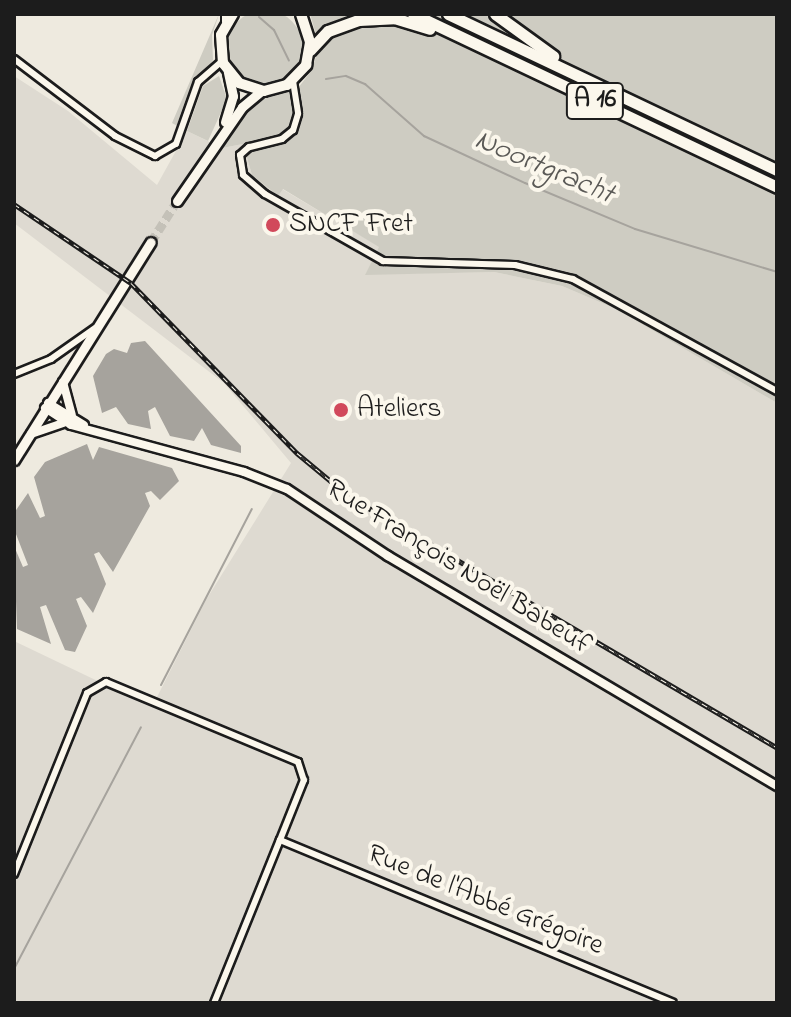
<!DOCTYPE html>
<html>
<head>
<meta charset="utf-8">
<style>
  body { margin:0 }
  #map { position:relative; width:791px; height:1017px; overflow:hidden; background:#eeeadf; font-family:"Indie Flower",sans-serif }
  div>[style] { position:absolute }
  [style*='--x'] { left:calc(var(--x)*1px); top:calc(var(--y)*1px); width:calc(var(--w)*1px); rotate:calc(var(--a)*1deg) }
  .built>* { inset:0; background:#dedad1 }
  .green>* { inset:0; background:#ceccc2 }
  .round { border-radius:50% }
  .water>* { inset:0; background:#a6a39d }
  .stream>* { height:2px; margin:-1px; padding:0 1px; transform-origin:1px; border-radius:1px; background:#a6a39d }
  .secondary-tunnel>* { height:9px; margin-top:-4.5px; transform-origin:0; background:repeating-linear-gradient(90deg,#c4c1b8 0 9px,transparent 0 13.5px) }
  .roads { filter:drop-shadow(2px 0 #1c1c1c) drop-shadow(-2px 0 #1c1c1c) drop-shadow(0 2px #1c1c1c) drop-shadow(0 -2px #1c1c1c) }
  .minor>* { height:6px; margin:-3px; padding:0 3px; transform-origin:3px; border-radius:3px; background:#fbf7ec }
  .tertiary>* { height:8px; margin:-4px; padding:0 4px; transform-origin:4px; border-radius:4px; background:#fbf7ec }
  .secondary>* { height:9px; margin:-4.5px; padding:0 4.5px; transform-origin:4.5px; border-radius:4.5px; background:#fbf7ec }
  .primary>* { height:10px; margin:-5px; padding:0 5px; transform-origin:5px; border-radius:5px; background:#fbf7ec }
  .motorway>* { height:11px; margin:-5.5px; padding:0 5.5px; transform-origin:5.5px; border-radius:5.5px; background:#fbf7ec }
  .rail>* { height:5px; margin-top:-2.5px; transform-origin:0; background:repeating-linear-gradient(90deg,#fbf7ec 0 6px,#1c1c1c 0 12px); box-sizing:border-box; border-block:2px solid #1c1c1c }
  .dots>* { width:22px; height:22px; translate:-50% -50%; box-sizing:border-box; border:4px solid #fbf7ec; border-radius:50% }
  span { translate:-50% -50%; white-space:nowrap; text-align:center; line-height:1.15; -webkit-text-stroke:8px #fbf7ec; paint-order:stroke }
  .shield-label span { padding:2px 6px; background:#fbf7ec; border:2px solid; border-radius:6px; -webkit-text-stroke-width:0 }
  .shield-label { font-size:26px; color:#1c1c1c; font-weight:700 }
  .poi-label { font-size:28px; color:#1c1c1c }
  .left { translate:0 -50%; text-align:left }
  .street-label { font-size:28px; color:#1c1c1c }
  .water-label { font-size:30px; color:#5a5956; font-style:italic }
  .frame { position:absolute; inset:0; border:16px solid #1c1c1c; pointer-events:none }
</style>
</head>
<body>
<div id="map">
  <div class="built">
    <i style="clip-path:polygon(14px 76px,68px 111px,157px 185px,187px 131px,222px 148px,243px 144px,252px 175px,278px 196px,282px 189px,380px 247px,366px 274px,494px 272px,562px 286px,616px 309px,777px 403px,777px 1003px,14px 1003px,14px 641px,152px 707px,206px 600px,291px 463px,224px 383px,14px 223px)"></i>
  </div>
  <div class="green">
    <i class="round" style="left:227px;top:10px;width:76px;height:76px"></i>
    <i style="clip-path:polygon(219px 14px,212px 35px,213px 60px,190px 92px,181px 128px,172px 123px)"></i>
    <i style="clip-path:polygon(310px 14px,777px 14px,777px 403px,616px 309px,562px 286px,494px 272px,365px 275px,379px 247px,283px 189px,278px 196px,252px 175px,243px 144px,222px 148px,254px 102px,298px 88px,312px 70px,319px 45px)"></i>
    <i style="clip-path:polygon(219px 76px,227px 99px,208px 141px,187px 131px,203px 86px)"></i>
  </div>
  <div class="water">
    <i style="clip-path:polygon(145px 341px,241px 446px,241px 453px,211px 445px,202px 428px,194px 441px,170px 436px,155px 407px,148px 411px,151px 429px,128px 424px,116px 407px,102px 413px,93px 376px,106px 354px,114px 349px,127px 353px,131px 343px)"></i>
    <i style="clip-path:polygon(87px 444px,93px 460px,99px 447px,106px 449px,172px 468px,179px 481px,160px 500px,151px 491px,145px 493px,150px 506px,113px 572px,99px 552px,94px 554px,106px 584px,93px 613px,81px 597px,76px 599px,87px 626px,75px 652px,65px 650px,46px 605px,40px 607px,51px 644px,17px 629px,14px 546px,23px 567px,28px 565px,14px 529px,14px 513px,28px 493px,40px 518px,45px 516px,34px 477px,45px 462px)"></i>
  </div>
  <div class="stream">
    <i style="--x:259;--y:17;--w:20;--a:41"></i>
    <i style="--x:274;--y:30;--w:34;--a:64"></i>
    <i style="--x:326;--y:79;--w:20;--a:-9"></i>
    <i style="--x:346;--y:76;--w:21;--a:23"></i>
    <i style="--x:365;--y:84;--w:79;--a:41.4"></i>
    <i style="--x:424;--y:136;--w:111;--a:25"></i>
    <i style="--x:525;--y:183;--w:119;--a:22.7"></i>
    <i style="--x:635;--y:229;--w:148;--a:16.8"></i>
    <i style="--x:161;--y:685;--w:198;--a:-62.7"></i>
    <i style="--x:14;--y:969;--w:273;--a:-62.3"></i>
  </div>
  <div class="secondary-tunnel">
    <i style="--x:151;--y:242;--w:49;--a:-57.6"></i>
  </div>
  <div class="roads">
    <div class="minor">
      <i style="--x:14;--y:59;--w:127;--a:37.3"></i>
      <i style="--x:115;--y:136;--w:45;--a:26.6"></i>
      <i style="--x:155;--y:156;--w:24;--a:-30"></i>
      <i style="--x:176;--y:144;--w:66;--a:-70.5"></i>
      <i style="--x:198;--y:82;--w:32;--a:-41"></i>
      <i style="--x:293;--y:81;--w:33;--a:81"></i>
      <i style="--x:298;--y:114;--w:17;--a:107"></i>
      <i style="--x:293;--y:130;--w:14;--a:141"></i>
      <i style="--x:282;--y:139;--w:34;--a:166"></i>
      <i style="--x:249;--y:147;--w:12;--a:138"></i>
      <i style="--x:240;--y:155;--w:20;--a:81"></i>
      <i style="--x:243;--y:175;--w:29;--a:41"></i>
      <i style="--x:265;--y:194;--w:136;--a:29.6"></i>
      <i style="--x:383;--y:261;--w:132;--a:1.7"></i>
      <i style="--x:515;--y:265;--w:60;--a:13.6"></i>
      <i style="--x:573;--y:279;--w:233;--a:28.8"></i>
      <i style="--x:14;--y:374;--w:40;--a:-22"></i>
      <i style="--x:51;--y:359;--w:54;--a:-35.2"></i>
      <i style="--x:14;--y:874;--w:195;--a:-68"></i>
      <i style="--x:87;--y:693;--w:22;--a:-30"></i>
      <i style="--x:106;--y:682;--w:208;--a:22.6"></i>
      <i style="--x:298;--y:762;--w:19;--a:72"></i>
      <i style="--x:304;--y:780;--w:65;--a:111.8"></i>
      <i style="--x:280;--y:840;--w:425;--a:22.5"></i>
      <i style="--x:214;--y:1003;--w:176;--a:-68"></i>
    </div>
    <div class="tertiary">
      <i style="--x:63;--y:382;--w:34;--a:75"></i>
      <i style="--x:48;--y:403;--w:42;--a:31.4"></i>
      <i style="--x:45;--y:408;--w:31;--a:33"></i>
      <i style="--x:71;--y:425;--w:179;--a:15.2"></i>
      <i style="--x:244;--y:472;--w:46;--a:21.6"></i>
      <i style="--x:287;--y:489;--w:121;--a:33.6"></i>
      <i style="--x:388;--y:556;--w:452;--a:30.6"></i>
      <i style="--x:31;--y:434;--w:34;--a:-19"></i>
    </div>
    <div class="secondary">
      <i style="--x:225;--y:122;--w:27;--a:-73"></i>
      <i style="--x:233;--y:96;--w:25;--a:-102"></i>
      <i style="--x:177;--y:201;--w:114;--a:-55.3"></i>
      <i style="--x:242;--y:107;--w:25;--a:-40"></i>
      <i style="--x:14;--y:460;--w:257;--a:-57.9"></i>
    </div>
    <div class="primary">
      <i style="--x:233;--y:14;--w:24;--a:120"></i>
      <i style="--x:221;--y:35;--w:28;--a:86"></i>
      <i style="--x:223;--y:63;--w:26;--a:51"></i>
      <i style="--x:239;--y:83;--w:26;--a:18"></i>
      <i style="--x:264;--y:91;--w:24;--a:-15"></i>
      <i style="--x:287;--y:85;--w:28;--a:-46"></i>
      <i style="--x:306;--y:65;--w:23;--a:-80"></i>
      <i style="--x:310;--y:42;--w:29;--a:-108"></i>
    </div>
    <div class="motorway">
      <i style="--x:227;--y:14;--w:7;--a:90"></i>
      <i style="--x:413;--y:14;--w:403;--a:25.4"></i>
      <i style="--x:448;--y:14;--w:364;--a:25.4"></i>
      <i style="--x:495;--y:14;--w:72;--a:35.9"></i>
      <i style="--x:310;--y:50;--w:26;--a:-47"></i>
      <i style="--x:328;--y:31;--w:33;--a:-20"></i>
      <i style="--x:359;--y:20;--w:35;--a:-3"></i>
      <i style="--x:394;--y:18;--w:37;--a:17"></i>
    </div>
  </div>
  <div class="rail">
    <i style="--x:14;--y:204;--w:141;--a:34"></i>
    <i style="--x:131;--y:283;--w:238;--a:45.7"></i>
    <i style="--x:297;--y:453;--w:69;--a:39.7"></i>
    <i style="--x:350;--y:497;--w:495;--a:30.4"></i>
  </div>
  <div class="dots">
    <i style="left:273px;top:225px;background:#d1495b"></i>
    <i style="left:341px;top:410px;background:#d1495b"></i>
  </div>
  <div class="shield-label">
    <span style="left:595px;top:101px">A 16</span>
  </div>
  <div class="poi-label">
    <span class="left" style="left:289px;top:225px">SNCF Fret</span>
    <span class="left" style="left:357px;top:410px">Ateliers</span>
  </div>
  <div class="street-label">
    <span style="left:458px;top:568px;rotate:32deg">Rue François Noël Babeuf</span>
    <span style="left:485px;top:901px;rotate:22deg">Rue de l'Abbé Grégoire</span>
  </div>
  <div class="water-label">
    <span style="left:544px;top:168px;rotate:23deg">Noortgracht</span>
  </div>
  <div class="frame"></div>
</div>
</body>
</html>
